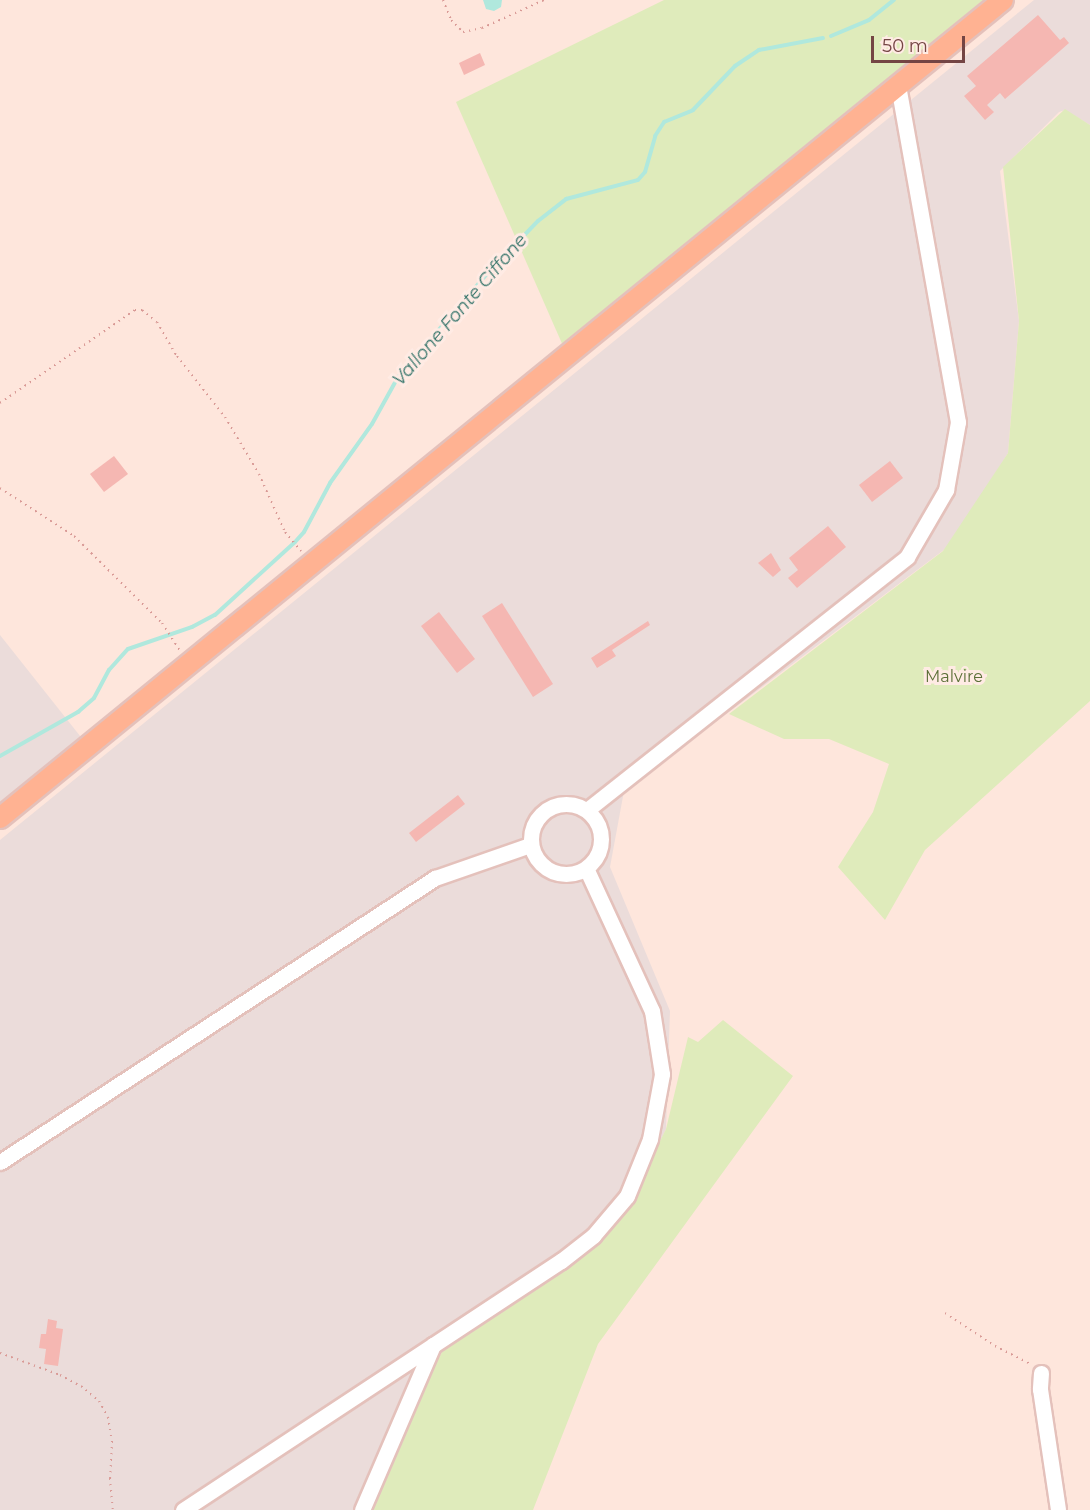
<!DOCTYPE html>
<html>
<head>
<meta charset="utf-8">
<style>
  body { margin:0 }
  #map { position:relative; width:1090px; height:1510px; overflow:hidden; background:#fee6dc; font-family:Montserrat,sans-serif }
  div>[style] { position:absolute }
  [style*='--x'] { left:calc(var(--x)*1px); top:calc(var(--y)*1px); width:calc(var(--w)*1px); rotate:calc(var(--a)*1deg) }
  .industrial>* { inset:0; background:#ebdcda }
  .green>* { inset:0; background:#dfebbb }
  .water>* { inset:0; background:#b0e8dd }
  .stream>* { height:4px; margin:-2px; padding:0 2px; transform-origin:2px; border-radius:2px; background:#b0e8dd }
  .building>* { inset:0; background:#f5b7b2 }
  .path>* { height:2px; margin-top:-1px; transform-origin:0; background:repeating-linear-gradient(90deg,#d99a96 0 1.5px,transparent 0 6px) }
  .roads { filter:drop-shadow(2px 0 #e4c1bb) drop-shadow(-2px 0 #e4c1bb) drop-shadow(0 2px #e4c1bb) drop-shadow(0 -2px #e4c1bb) }
  .minor>* { height:15px; margin:-7.5px; padding:0 7.5px; transform-origin:7.5px; border-radius:7.5px; background:#fff }
  .minor>.ring { margin:-7.5px; padding:0; box-sizing:content-box; background:none; border:15px solid #fff; border-radius:50% }
  .major>* { height:20px; margin:-10px; padding:0 10px; transform-origin:10px; border-radius:10px; background:#ffb292 }
  span { translate:-50% -50%; white-space:nowrap; text-align:center; line-height:1.15; -webkit-text-stroke:6px #ffebe4; paint-order:stroke }
  .park-label { font-size:16px; color:#5b6f37 }
  .water-label { font-size:18px; color:#35746a; font-style:italic }
  .scale { position:absolute; left:871px; top:36px; width:94px; height:27px; box-sizing:border-box; border:3px solid #744544; border-top:0; padding-left:8px; font-size:18px; line-height:21px; white-space:nowrap; color:#744544; -webkit-text-stroke:4px #ffebe4; paint-order:stroke }
</style>
</head>
<body>
<div id="map">
  <div class="industrial">
    <i style="clip-path:polygon(1034px 0,1090px 0,1090px 125px,1065px 110px,1059px 112px,1000px 171px,1019px 321px,1008px 453px,953px 543px,624px 791px,610px 867px,670px 1011px,666px 1129px,633px 1198px,582px 1254px,438px 1351px,363px 1510px,0 1510px,0 840px)"></i>
    <i style="clip-path:polygon(0 635px,88px 746px,0 818px)"></i>
  </div>
  <div class="green">
    <i style="clip-path:polygon(664px 0,996px 0,567px 355px,456px 102px)"></i>
    <i style="clip-path:polygon(1065px 109px,1090px 125px,1090px 701px,925px 850px,885px 920px,838px 867px,873px 812px,889px 764px,829px 739px,784px 739px,729px 714px,943px 551px,1008px 453px,1019px 321px,1003px 167px)"></i>
    <i style="clip-path:polygon(723px 1020px,793px 1076px,598px 1344px,533px 1510px,363px 1510px,390px 1443px,446px 1345px,582px 1254px,629px 1203px,666px 1129px,688px 1037px,698px 1042px)"></i>
  </div>
  <div class="water">
    <i style="clip-path:polygon(483px 0,502px 0,501px 7px,494px 11px,486px 9px)"></i>
  </div>
  <div class="stream">
    <i style="--x:831;--y:36;--w:41;--a:-22.8"></i>
    <i style="--x:869;--y:20;--w:32;--a:-39"></i>
    <i style="--x:0;--y:756;--w:90;--a:-29.4"></i>
    <i style="--x:78;--y:712;--w:21;--a:-41"></i>
    <i style="--x:94;--y:698;--w:32;--a:-62"></i>
    <i style="--x:109;--y:670;--w:28;--a:-48"></i>
    <i style="--x:128;--y:649;--w:68;--a:-19"></i>
    <i style="--x:192;--y:627;--w:26;--a:-28"></i>
    <i style="--x:215;--y:615;--w:108;--a:-42.4"></i>
    <i style="--x:295;--y:542;--w:13;--a:-48"></i>
    <i style="--x:304;--y:532;--w:55;--a:-62"></i>
    <i style="--x:330;--y:483;--w:72;--a:-54.6"></i>
    <i style="--x:372;--y:424;--w:54;--a:-61"></i>
    <i style="--x:398;--y:377;--w:135;--a:-49.2"></i>
    <i style="--x:486;--y:275;--w:75;--a:-46.1"></i>
    <i style="--x:538;--y:221;--w:36;--a:-38"></i>
    <i style="--x:566;--y:199;--w:74;--a:-14.8"></i>
    <i style="--x:638;--y:180;--w:11;--a:-49"></i>
    <i style="--x:645;--y:172;--w:37;--a:-74"></i>
    <i style="--x:655;--y:136;--w:17;--a:-57"></i>
    <i style="--x:664;--y:122;--w:31;--a:-22"></i>
    <i style="--x:693;--y:110;--w:61;--a:-46.3"></i>
    <i style="--x:735;--y:66;--w:29;--a:-34"></i>
    <i style="--x:759;--y:50;--w:65;--a:-10.6"></i>
  </div>
  <div class="building">
    <i style="clip-path:polygon(1038px 15px,1060px 40px,1064px 37px,1069px 43px,1005px 99px,1000px 93px,987px 105px,994px 112px,985px 120px,964px 96px,976px 86px,967px 76px)"></i>
    <i style="clip-path:polygon(480px 53px,485px 65px,464px 75px,459px 63px)"></i>
    <i style="clip-path:polygon(114px 456px,128px 474px,104px 492px,90px 474px)"></i>
    <i style="clip-path:polygon(890px 461px,903px 478px,872px 502px,859px 485px)"></i>
    <i style="clip-path:polygon(828px 526px,846px 547px,797px 588px,788px 578px,798px 570px,789px 558px)"></i>
    <i style="clip-path:polygon(771px 553px,781px 570px,773px 577px,758px 563px)"></i>
    <i style="clip-path:polygon(502px 603px,553px 684px,533px 697px,482px 616px)"></i>
    <i style="clip-path:polygon(439px 612px,475px 659px,457px 673px,421px 626px)"></i>
    <i style="clip-path:polygon(648px 621px,650px 625px,612px 650px,616px 656px,597px 668px,591px 658px)"></i>
    <i style="clip-path:polygon(458px 795px,465px 804px,416px 842px,409px 833px)"></i>
    <i style="clip-path:polygon(48px 1319px,57px 1321px,56px 1328px,63px 1329px,58px 1366px,44px 1364px,46px 1349px,39px 1348px,41px 1334px,46px 1334px)"></i>
  </div>
  <div class="path">
    <i style="--x:443;--y:0;--w:22;--a:68"></i>
    <i style="--x:451;--y:20;--w:17;--a:45"></i>
    <i style="--x:463;--y:32;--w:19;--a:-12"></i>
    <i style="--x:482;--y:28;--w:68;--a:-24.3"></i>
    <i style="--x:0;--y:403;--w:164;--a:-34.6"></i>
    <i style="--x:135;--y:310;--w:7;--a:0"></i>
    <i style="--x:142;--y:310;--w:19;--a:39"></i>
    <i style="--x:157;--y:322;--w:39;--a:60"></i>
    <i style="--x:177;--y:356;--w:78;--a:51.8"></i>
    <i style="--x:225;--y:417;--w:66;--a:59.2"></i>
    <i style="--x:259;--y:474;--w:64;--a:65.9"></i>
    <i style="--x:285;--y:532;--w:25;--a:50"></i>
    <i style="--x:0;--y:488;--w:88;--a:33"></i>
    <i style="--x:74;--y:536;--w:124;--a:44.7"></i>
    <i style="--x:162;--y:623;--w:33;--a:57"></i>
    <i style="--x:945;--y:1313;--w:60;--a:33.4"></i>
    <i style="--x:995;--y:1346;--w:39;--a:27"></i>
    <i style="--x:0;--y:1353;--w:64;--a:20.1"></i>
    <i style="--x:60;--y:1375;--w:24;--a:28"></i>
    <i style="--x:81;--y:1386;--w:23;--a:40"></i>
    <i style="--x:99;--y:1401;--w:18;--a:61"></i>
    <i style="--x:108;--y:1417;--w:24;--a:81"></i>
    <i style="--x:112;--y:1441;--w:37;--a:93"></i>
    <i style="--x:110;--y:1478;--w:32;--a:85"></i>
  </div>
  <div class="roads">
    <div class="minor">
      <i class="ring" style="left:531px;top:804px;width:55px;height:55px"></i>
      <i style="--x:587;--y:810;--w:408;--a:-38.3"></i>
      <i style="--x:907;--y:557;--w:78;--a:-59.8"></i>
      <i style="--x:946;--y:490;--w:69;--a:-80"></i>
      <i style="--x:958;--y:422;--w:341;--a:-100.1"></i>
      <i style="--x:0;--y:1162;--w:520;--a:-33.14"></i>
      <i style="--x:435;--y:878;--w:101;--a:-19.2"></i>
      <i style="--x:1041;--y:1373;--w:16;--a:94"></i>
      <i style="--x:1040;--y:1389;--w:122;--a:81.5"></i>
      <i style="--x:183;--y:1510;--w:453;--a:-33.4"></i>
      <i style="--x:561;--y:1261;--w:41;--a:-38"></i>
      <i style="--x:593;--y:1236;--w:52;--a:-49.6"></i>
      <i style="--x:627;--y:1196;--w:61;--a:-68"></i>
      <i style="--x:650;--y:1139;--w:66;--a:-79.5"></i>
      <i style="--x:662;--y:1074;--w:64;--a:-99"></i>
      <i style="--x:652;--y:1011;--w:157;--a:-114.8"></i>
      <i style="--x:362;--y:1510;--w:180;--a:-66.7"></i>
    </div>
    <div class="major">
      <i style="--x:0;--y:818;--w:1294;--a:-39.2"></i>
    </div>
  </div>
  <div class="park-label">
    <span style="left:954px;top:677px">Malvire</span>
  </div>
  <div class="water-label">
    <span style="left:460px;top:310px;rotate:-49deg">Vallone Fonte Ciffone</span>
  </div>
  <div class="scale">50 m</div>
</div>
</body>
</html>
